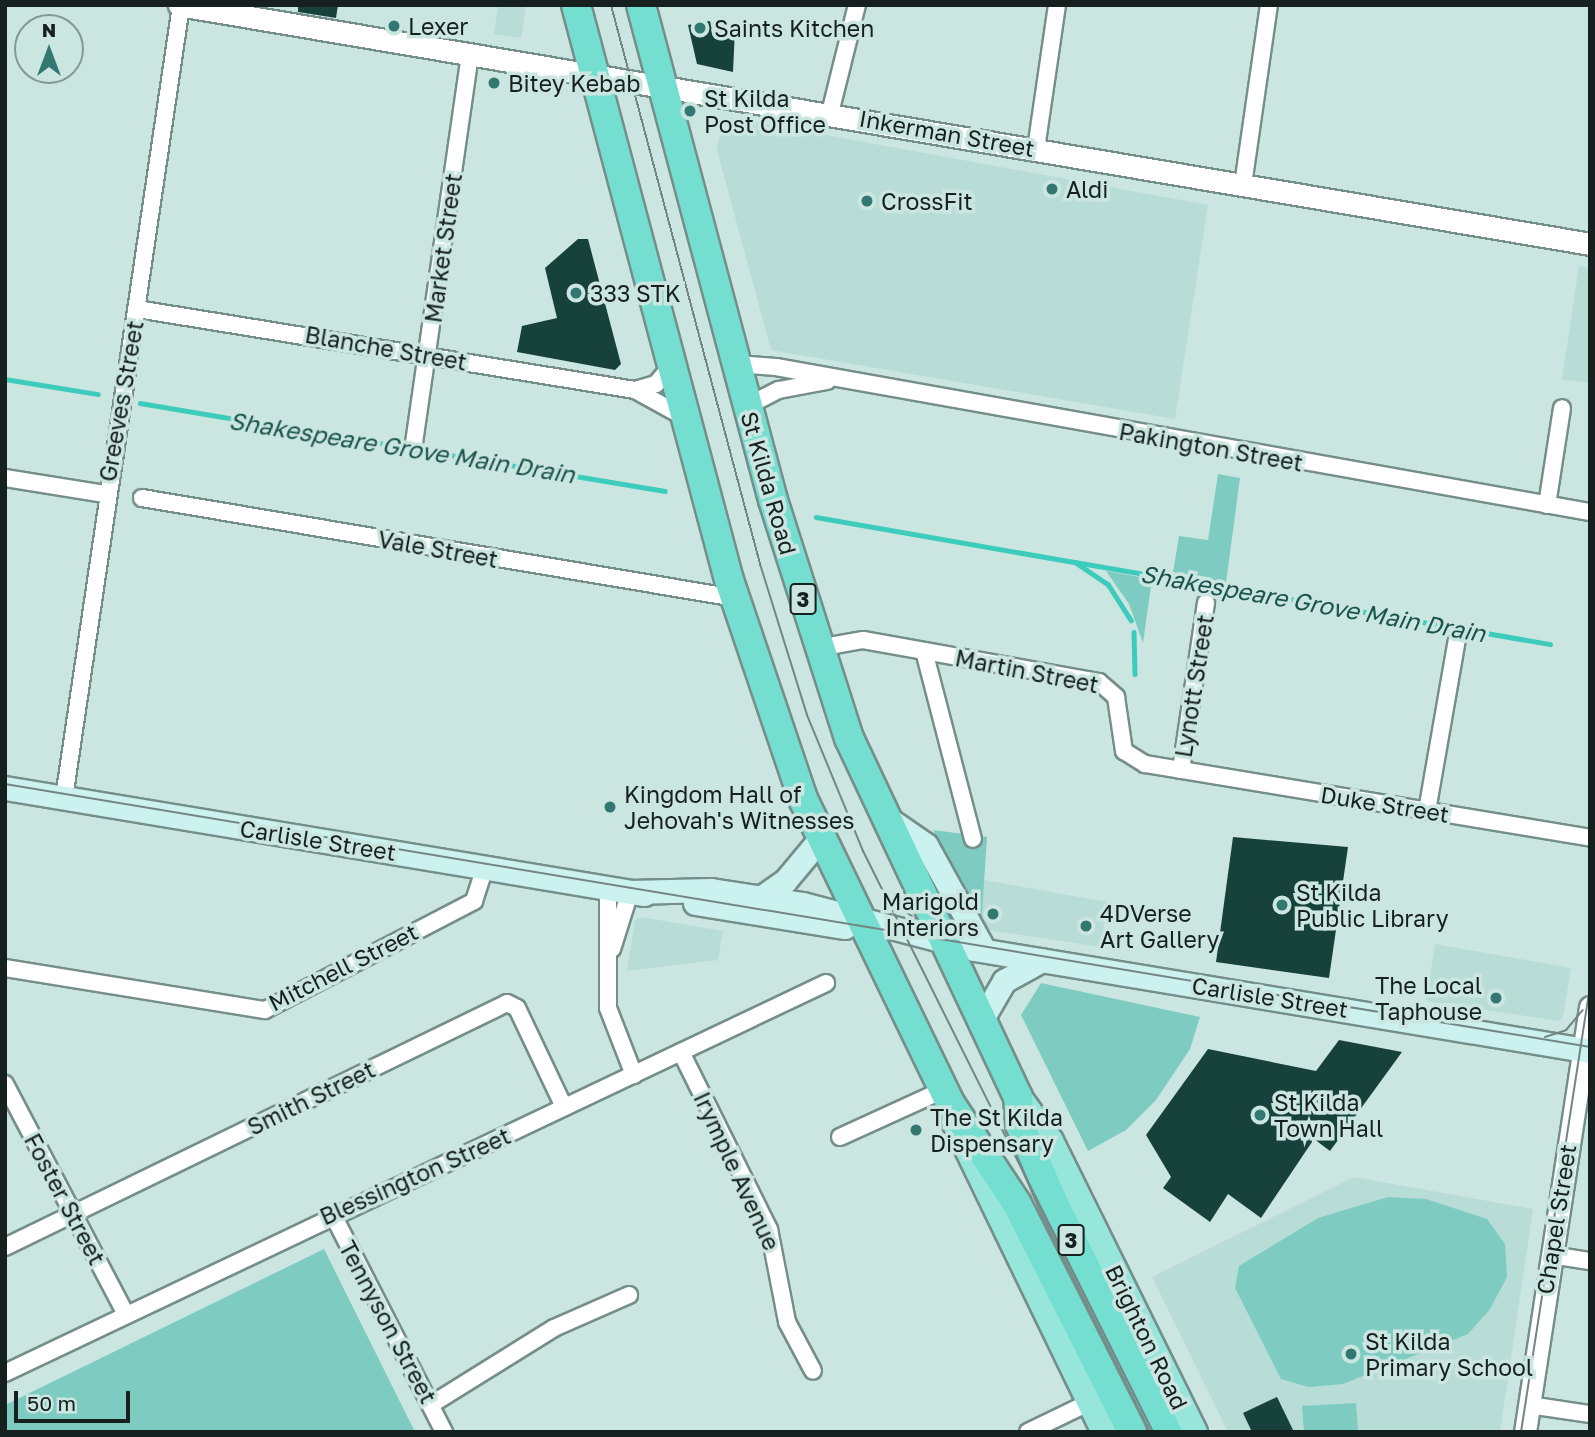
<!DOCTYPE html>
<html>
<head>
<meta charset="utf-8">
<style>
  body { margin:0 }
  #map { position:relative; width:1595px; height:1437px; overflow:hidden; background:#cbe6e1; font-family:"Golos Text",sans-serif }
  div>[style] { position:absolute }
  [style*='--x'] { left:calc(var(--x)*1px); top:calc(var(--y)*1px); width:calc(var(--w)*1px); rotate:calc(var(--a)*1deg) }
  .built>* { inset:0; background:#b8dcd6 }
  .green>* { inset:0; background:#7eccc1 }
  .stream>* { height:4.5px; margin:-2.25px; padding:0 2.25px; transform-origin:2.25px; border-radius:2.25px; background:#3dcbbb }
  .building>* { inset:0; background:#17423c }
  .roads { filter:drop-shadow(2px 0 #758e89) drop-shadow(-2px 0 #758e89) drop-shadow(0 2px #758e89) drop-shadow(0 -2px #758e89) }
  .minor>* { height:16px; margin:-8px; padding:0 8px; transform-origin:8px; border-radius:8px; background:#fff }
  .tertiary>* { height:21px; margin:-10.5px; padding:0 10.5px; transform-origin:10.5px; border-radius:10.5px; background:#fff }
  .secondary>* { height:23px; margin:-11.5px; padding:0 11.5px; transform-origin:11.5px; border-radius:11.5px; background:#cbf2ee }
  .primary>* { height:26px; margin:-13px; padding:0 13px; transform-origin:13px; border-radius:13px; background:#97e6dc }
  .trunk>* { height:28px; margin:-14px; padding:0 14px; transform-origin:14px; border-radius:14px; background:#74ded0 }
  .tram>* { height:2px; margin:-1px; padding:0 1px; transform-origin:1px; border-radius:1px; background:#748683 }
  .dots>* { width:19px; height:19px; translate:-50% -50%; box-sizing:border-box; border:4px solid #cbe6e1; border-radius:50% }
  span { translate:-50% -50%; white-space:nowrap; text-align:center; line-height:1.15; -webkit-text-stroke:7px #cbe6e1; paint-order:stroke }
  .shield-label span { padding:2px 5px; background:#cbe6e1; border:2px solid; border-radius:5px; -webkit-text-stroke-width:0 }
  .shield-label { font-size:21px; color:#16201e; font-weight:700 }
  .poi-label { font-size:23px; color:#16201e }
  .left { translate:0 -50%; text-align:left }
  .right { translate:-100% -50%; text-align:right }
  .street-label { font-size:23px; color:#16201e }
  .water-label { font-size:24px; color:#1b544d; font-style:italic }
  .frame { position:absolute; inset:0; border:7px solid #16201e; pointer-events:none }
  .north { position:absolute; left:14px; top:14px; width:70px; height:70px; box-sizing:border-box; background:#cbe6e1; border:2px solid #839793; border-radius:50%; rotate:0deg; font-size:19px; font-weight:700; line-height:28px; text-align:center; color:#16201e }
  .north::after { content:''; display:block; margin:auto; width:24px; height:32px; background:#327870; clip-path:polygon(50% 0,100% 100%,50% 72%,0 100%) }
  .scale { position:absolute; left:14px; top:1391px; width:116px; height:32px; box-sizing:border-box; border:4px solid #16201e; border-top:0; padding-left:9px; font-size:21px; line-height:24px; white-space:nowrap; color:#16201e; -webkit-text-stroke:5px #cbe6e1; paint-order:stroke }
</style>
</head>
<body>
<div id="map">
  <div class="built">
    <i style="clip-path:polygon(498px 5px,526px 5px,521px 38px,494px 34px)"></i>
    <i style="clip-path:polygon(723px 116px,1208px 205px,1175px 419px,771px 350px,717px 150px)"></i>
    <i style="clip-path:polygon(1579px 266px,1590px 268px,1590px 383px,1562px 379px)"></i>
    <i style="clip-path:polygon(984px 880px,1107px 902px,1101px 947px,981px 929px)"></i>
    <i style="clip-path:polygon(641px 917px,723px 931px,718px 960px,627px 971px,635px 920px)"></i>
    <i style="clip-path:polygon(1435px 944px,1571px 968px,1563px 1017px,1559px 1021px,1426px 1001px)"></i>
    <i style="clip-path:polygon(1354px 1177px,1533px 1209px,1500px 1432px,1228px 1432px,1152px 1277px)"></i>
  </div>
  <div class="green">
    <i style="clip-path:polygon(1218px 474px,1240px 478px,1226px 583px,1173px 572px,1179px 536px,1208px 540px)"></i>
    <i style="clip-path:polygon(1106px 571px,1152px 579px,1143px 643px,1129px 604px)"></i>
    <i style="clip-path:polygon(933px 830px,987px 837px,981px 929px,972px 911px)"></i>
    <i style="clip-path:polygon(1041px 983px,1200px 1017px,1190px 1049px,1156px 1100px,1126px 1130px,1088px 1151px,1021px 1015px)"></i>
    <i style="clip-path:polygon(1388px 1197px,1426px 1199px,1487px 1219px,1505px 1244px,1507px 1277px,1490px 1309px,1468px 1334px,1343px 1384px,1308px 1387px,1281px 1379px,1235px 1288px,1239px 1266px,1318px 1218px)"></i>
    <i style="clip-path:polygon(324px 1249px,415px 1432px,5px 1432px,5px 1405px)"></i>
    <i style="clip-path:polygon(1356px 1403px,1358px 1430px,1304px 1432px,1302px 1406px)"></i>
  </div>
  <div class="stream">
    <i style="--x:5;--y:379;--w:94;--a:9.2"></i>
    <i style="--x:140;--y:403;--w:532;--a:9.52"></i>
    <i style="--x:816;--y:517;--w:263;--a:9.9"></i>
    <i style="--x:1075;--y:562;--w:40;--a:34"></i>
    <i style="--x:1108;--y:584;--w:43;--a:57.4"></i>
    <i style="--x:1075;--y:562;--w:482;--a:9.8"></i>
    <i style="--x:1134;--y:632;--w:42;--a:88.6"></i>
  </div>
  <div class="building">
    <i style="clip-path:polygon(298px 5px,338px 5px,336px 18px,298px 12px)"></i>
    <i style="clip-path:polygon(710px 21px,713px 36px,735px 29px,733px 72px,697px 64px,688px 25px)"></i>
    <i style="clip-path:polygon(578px 239px,588px 239px,621px 364px,615px 370px,517px 352px,522px 326px,557px 318px,545px 268px)"></i>
    <i style="clip-path:polygon(1233px 837px,1348px 847px,1329px 978px,1216px 962px)"></i>
    <i style="clip-path:polygon(1339px 1040px,1402px 1052px,1330px 1151px,1314px 1139px,1261px 1218px,1228px 1194px,1210px 1222px,1163px 1188px,1171px 1177px,1146px 1135px,1208px 1049px,1316px 1071px)"></i>
    <i style="clip-path:polygon(1277px 1397px,1294px 1432px,1252px 1432px,1243px 1413px)"></i>
  </div>
  <div class="roads">
    <div class="minor">
      <i style="--x:830;--y:113;--w:111;--a:-76"></i>
      <i style="--x:1036;--y:149;--w:146;--a:-81.7"></i>
      <i style="--x:1243;--y:185;--w:182;--a:-81.8"></i>
      <i style="--x:137;--y:309;--w:505;--a:9.24"></i>
      <i style="--x:635;--y:390;--w:56;--a:28.9"></i>
      <i style="--x:736;--y:364;--w:40;--a:4.3"></i>
      <i style="--x:776;--y:367;--w:827;--a:10.1"></i>
      <i style="--x:635;--y:390;--w:22;--a:-16"></i>
      <i style="--x:656;--y:384;--w:25;--a:-50"></i>
      <i style="--x:747;--y:406;--w:36;--a:-27"></i>
      <i style="--x:779;--y:390;--w:49;--a:-10.6"></i>
      <i style="--x:414;--y:443;--w:394;--a:-81.8"></i>
      <i style="--x:5;--y:478;--w:101;--a:9.1"></i>
      <i style="--x:142;--y:498;--w:601;--a:9.57"></i>
      <i style="--x:1547;--y:505;--w:98;--a:-81.2"></i>
      <i style="--x:818;--y:648;--w:46;--a:-10.1"></i>
      <i style="--x:863;--y:640;--w:240;--a:10.1"></i>
      <i style="--x:1099;--y:682;--w:23;--a:41"></i>
      <i style="--x:1116;--y:697;--w:55;--a:81.6"></i>
      <i style="--x:1124;--y:751;--w:25;--a:32"></i>
      <i style="--x:1145;--y:764;--w:451;--a:9.4"></i>
      <i style="--x:924;--y:651;--w:194;--a:75.4"></i>
      <i style="--x:1181;--y:770;--w:169;--a:-81.5"></i>
      <i style="--x:64;--y:798;--w:801;--a:-81.6"></i>
      <i style="--x:1427;--y:811;--w:175;--a:-80.1"></i>
      <i style="--x:608;--y:889;--w:119;--a:90"></i>
      <i style="--x:608;--y:1008;--w:72;--a:68.8"></i>
      <i style="--x:612;--y:949;--w:60;--a:-72.5"></i>
      <i style="--x:5;--y:968;--w:263;--a:9.2"></i>
      <i style="--x:265;--y:1010;--w:236;--a:-27.5"></i>
      <i style="--x:474;--y:901;--w:36;--a:-72"></i>
      <i style="--x:681;--y:1052;--w:198;--a:63.6"></i>
      <i style="--x:769;--y:1229;--w:95;--a:79"></i>
      <i style="--x:787;--y:1322;--w:55;--a:62"></i>
      <i style="--x:5;--y:1084;--w:259;--a:62.3"></i>
      <i style="--x:840;--y:1137;--w:113;--a:-24.5"></i>
      <i style="--x:332;--y:1213;--w:246;--a:62.9"></i>
      <i style="--x:5;--y:1247;--w:558;--a:-25.92"></i>
      <i style="--x:507;--y:1003;--w:11;--a:27"></i>
      <i style="--x:517;--y:1008;--w:110;--a:64.6"></i>
      <i style="--x:1551;--y:1255;--w:39;--a:9"></i>
      <i style="--x:5;--y:1373;--w:909;--a:-25.41"></i>
      <i style="--x:432;--y:1404;--w:144;--a:-31.9"></i>
      <i style="--x:554;--y:1328;--w:82;--a:-23.7"></i>
      <i style="--x:1529;--y:1405;--w:62;--a:8.4"></i>
      <i style="--x:1028;--y:1432;--w:69;--a:-25.8"></i>
    </div>
    <div class="tertiary">
      <i style="--x:179;--y:5;--w:1431;--a:9.61"></i>
      <i style="--x:1525;--y:1432;--w:430;--a:-81.3"></i>
    </div>
    <div class="secondary">
      <i style="--x:5;--y:788;--w:648;--a:9.42"></i>
      <i style="--x:884;--y:816;--w:51;--a:34.6"></i>
      <i style="--x:926;--y:845;--w:120;--a:61.1"></i>
      <i style="--x:630;--y:892;--w:81;--a:-1.4"></i>
      <i style="--x:711;--y:890;--w:93;--a:8.7"></i>
      <i style="--x:803;--y:904;--w:177;--a:14.7"></i>
      <i style="--x:974;--y:949;--w:624;--a:9.4"></i>
      <i style="--x:762;--y:897;--w:28;--a:-35"></i>
      <i style="--x:785;--y:881;--w:55;--a:-50.2"></i>
      <i style="--x:695;--y:903;--w:152;--a:9.1"></i>
      <i style="--x:982;--y:1019;--w:44;--a:-59.9"></i>
      <i style="--x:1004;--y:981;--w:43;--a:-28.9"></i>
    </div>
    <div class="primary">
      <i style="--x:1018;--y:1097;--w:54;--a:54"></i>
      <i style="--x:1050;--y:1141;--w:325;--a:63.7"></i>
      <i style="--x:955;--y:1122;--w:344;--a:64.2"></i>
    </div>
    <div class="trunk">
      <i style="--x:576;--y:5;--w:595;--a:75.1"></i>
      <i style="--x:729;--y:580;--w:233;--a:71.3"></i>
      <i style="--x:804;--y:801;--w:335;--a:64.2"></i>
      <i style="--x:950;--y:1103;--w:121;--a:56.4"></i>
      <i style="--x:1017;--y:1204;--w:255;--a:63.2"></i>
      <i style="--x:641;--y:5;--w:512;--a:75.07"></i>
      <i style="--x:773;--y:500;--w:250;--a:72.3"></i>
      <i style="--x:849;--y:738;--w:397;--a:64.8"></i>
      <i style="--x:1018;--y:1097;--w:28;--a:86"></i>
      <i style="--x:1020;--y:1125;--w:86;--a:66.7"></i>
      <i style="--x:1054;--y:1204;--w:254;--a:63.6"></i>
    </div>
  </div>
  <div class="tram">
    <i style="--x:611;--y:5;--w:579;--a:75.07"></i>
    <i style="--x:760;--y:564;--w:158;--a:72.7"></i>
    <i style="--x:807;--y:715;--w:147;--a:67.6"></i>
    <i style="--x:863;--y:851;--w:649;--a:63.47"></i>
    <i style="--x:5;--y:784;--w:1607;--a:9.42"></i>
    <i style="--x:894;--y:904;--w:52;--a:34"></i>
    <i style="--x:1545;--y:1037;--w:22;--a:-18"></i>
    <i style="--x:1566;--y:1030;--w:26;--a:-50"></i>
    <i style="--x:1521;--y:1432;--w:453;--a:-81.2"></i>
  </div>
  <div class="dots">
    <i style="left:394px;top:26px;background:#327870"></i>
    <i style="left:700px;top:28px;background:#327870"></i>
    <i style="left:494px;top:83px;background:#327870"></i>
    <i style="left:690px;top:111px;background:#327870"></i>
    <i style="left:1052px;top:189px;background:#327870"></i>
    <i style="left:867px;top:201px;background:#327870"></i>
    <i style="left:576px;top:293px;background:#327870"></i>
    <i style="left:610px;top:807px;background:#327870"></i>
    <i style="left:1282px;top:905px;background:#327870"></i>
    <i style="left:993px;top:914px;background:#327870"></i>
    <i style="left:1086px;top:926px;background:#327870"></i>
    <i style="left:1496px;top:998px;background:#327870"></i>
    <i style="left:1260px;top:1115px;background:#327870"></i>
    <i style="left:916px;top:1130px;background:#327870"></i>
    <i style="left:1351px;top:1354px;background:#327870"></i>
  </div>
  <div class="shield-label">
    <span style="left:803px;top:599px">3</span>
    <span style="left:1071px;top:1240px">3</span>
  </div>
  <div class="poi-label">
    <span class="left" style="left:408px;top:26px">Lexer</span>
    <span class="left" style="left:714px;top:28px">Saints Kitchen</span>
    <span class="left" style="left:508px;top:83px">Bitey Kebab</span>
    <span class="left" style="left:704px;top:111px">St Kilda<br>Post Office</span>
    <span class="left" style="left:1066px;top:189px">Aldi</span>
    <span class="left" style="left:881px;top:201px">CrossFit</span>
    <span class="left" style="left:590px;top:293px">333 STK</span>
    <span class="left" style="left:624px;top:807px">Kingdom Hall of<br>Jehovah's Witnesses</span>
    <span class="left" style="left:1296px;top:905px">St Kilda<br>Public Library</span>
    <span class="right" style="left:979px;top:914px">Marigold<br>Interiors</span>
    <span class="left" style="left:1100px;top:926px">4DVerse<br>Art Gallery</span>
    <span class="right" style="left:1482px;top:998px">The Local<br>Taphouse</span>
    <span class="left" style="left:1274px;top:1115px">St Kilda<br>Town Hall</span>
    <span class="left" style="left:930px;top:1130px">The St Kilda<br>Dispensary</span>
    <span class="left" style="left:1365px;top:1354px">St Kilda<br>Primary School</span>
  </div>
  <div class="street-label">
    <span style="left:947px;top:133px;rotate:10deg">Inkerman Street</span>
    <span style="left:443px;top:248px;rotate:-82deg">Market Street</span>
    <span style="left:386px;top:348px;rotate:10deg">Blanche Street</span>
    <span style="left:121px;top:401px;rotate:-80deg">Greeves Street</span>
    <span style="left:1211px;top:447px;rotate:10deg">Pakington Street</span>
    <span style="left:769px;top:483px;rotate:74deg">St Kilda Road</span>
    <span style="left:438px;top:549px;rotate:10deg">Vale Street</span>
    <span style="left:1027px;top:671px;rotate:11deg">Martin Street</span>
    <span style="left:1194px;top:686px;rotate:-81deg">Lynott Street</span>
    <span style="left:1385px;top:804px;rotate:9deg">Duke Street</span>
    <span style="left:318px;top:840px;rotate:9deg">Carlisle Street</span>
    <span style="left:343px;top:967px;rotate:-27deg">Mitchell Street</span>
    <span style="left:1270px;top:997px;rotate:9deg">Carlisle Street</span>
    <span style="left:311px;top:1098px;rotate:-26deg">Smith Street</span>
    <span style="left:737px;top:1171px;rotate:65deg">Irymple Avenue</span>
    <span style="left:415px;top:1176px;rotate:-24deg">Blessington Street</span>
    <span style="left:65px;top:1199px;rotate:62deg">Foster Street</span>
    <span style="left:1556px;top:1219px;rotate:-81deg">Chapel Street</span>
    <span style="left:388px;top:1322px;rotate:62deg">Tennyson Street</span>
    <span style="left:1147px;top:1337px;rotate:64deg">Brighton Road</span>
  </div>
  <div class="water-label">
    <span style="left:402px;top:447px;rotate:9deg">Shakespeare Grove Main Drain</span>
    <span style="left:1313px;top:603px;rotate:10deg">Shakespeare Grove Main Drain</span>
  </div>
  <div class="frame"></div>
  <div class="north">N</div>
  <div class="scale">50 m</div>
</div>
</body>
</html>
